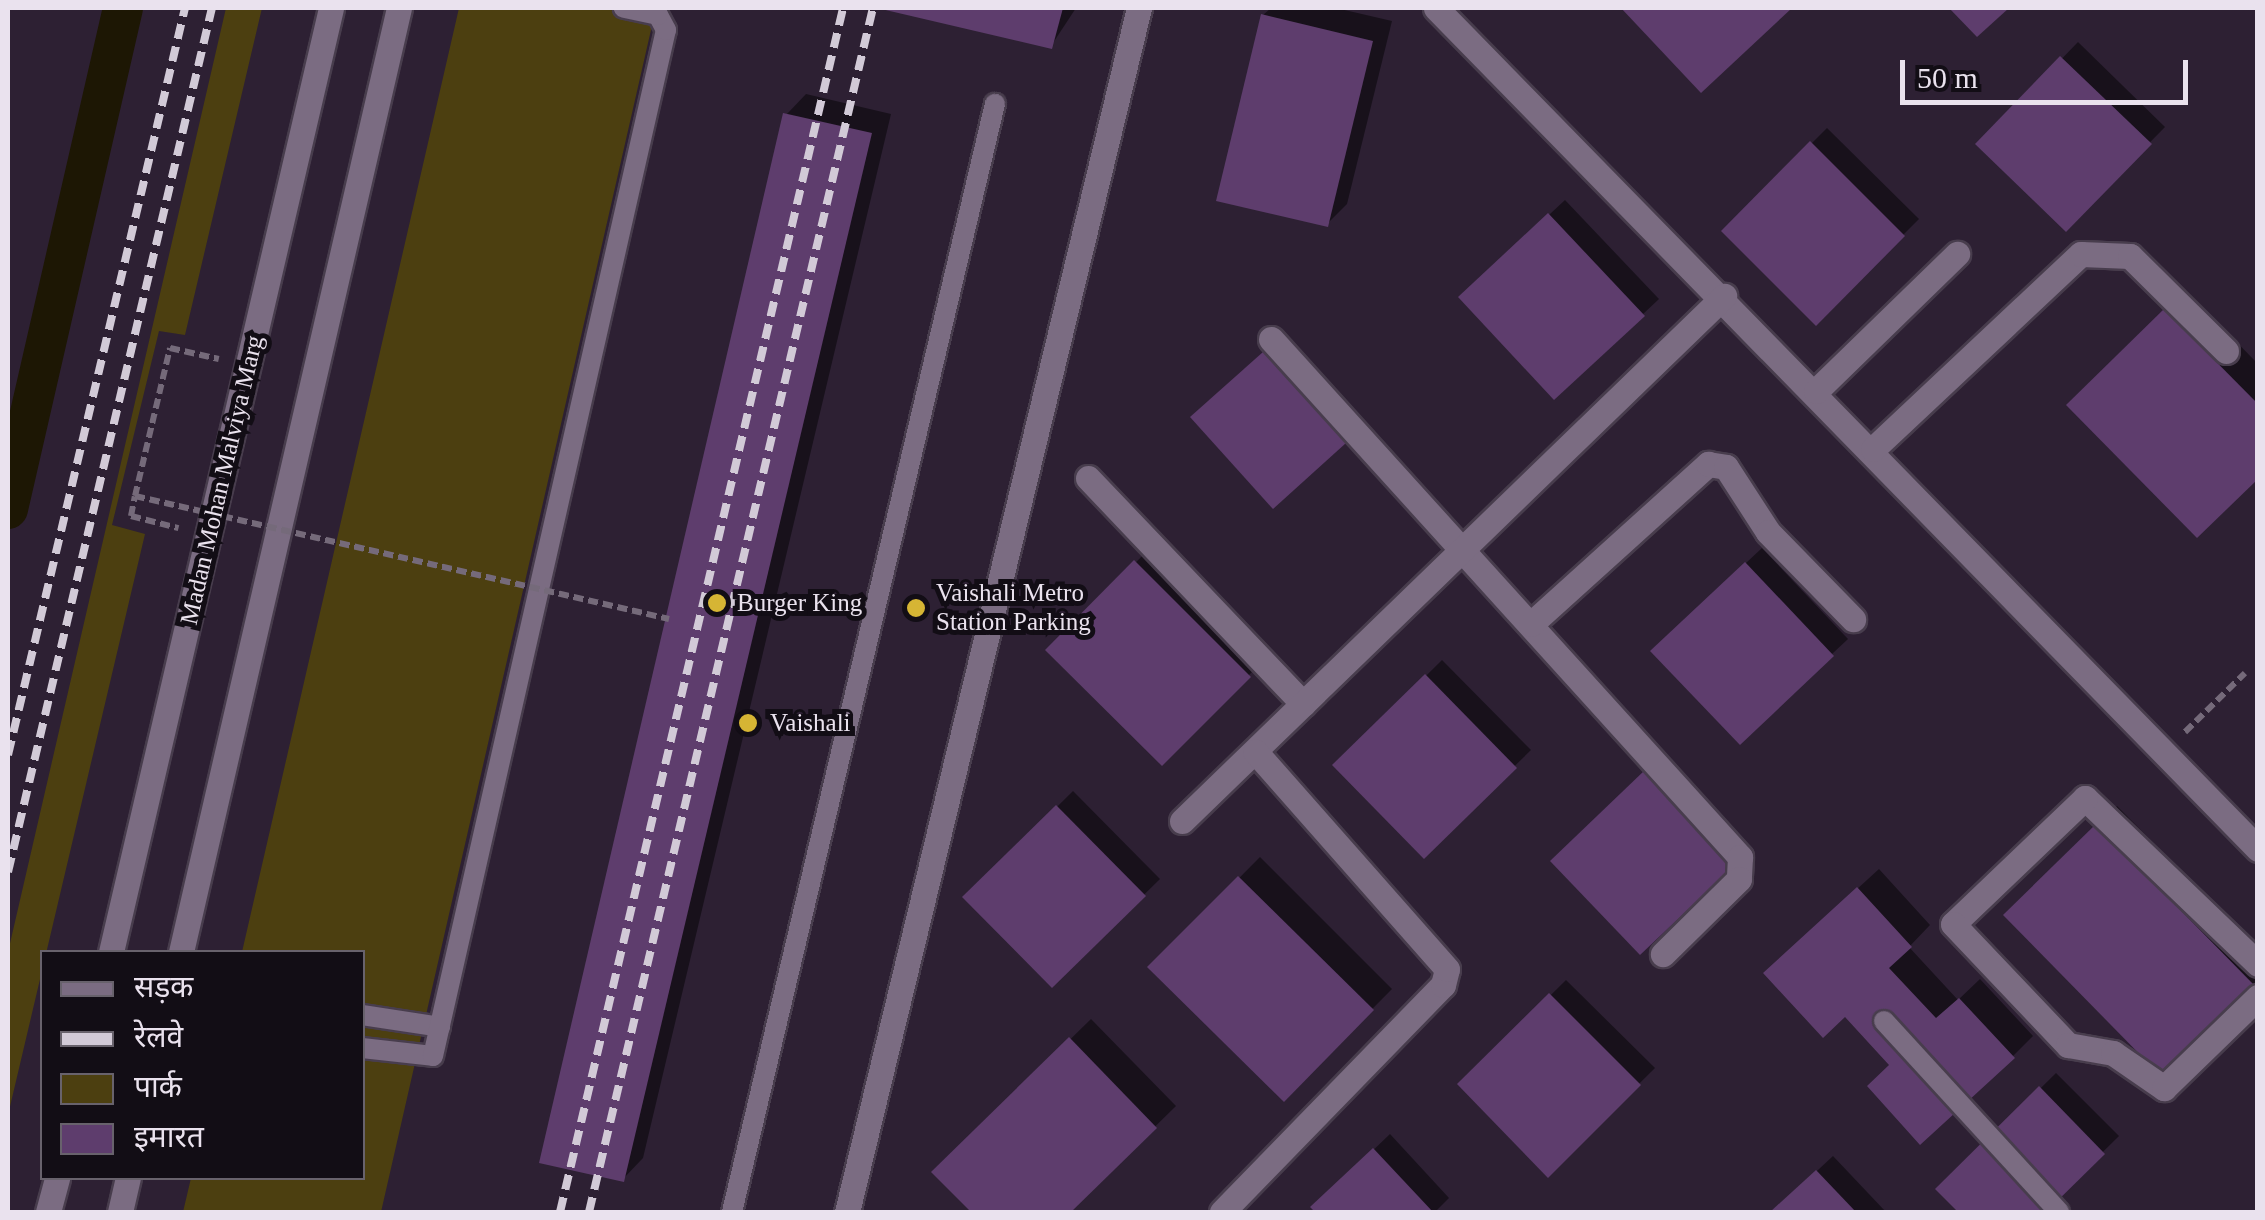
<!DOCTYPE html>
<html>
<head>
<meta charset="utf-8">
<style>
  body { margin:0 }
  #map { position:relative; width:2265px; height:1220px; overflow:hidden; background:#2d2033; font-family:"Times New Roman","Noto Sans Devanagari",serif }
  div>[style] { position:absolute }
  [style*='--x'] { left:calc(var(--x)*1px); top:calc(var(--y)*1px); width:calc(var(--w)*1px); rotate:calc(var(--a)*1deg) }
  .green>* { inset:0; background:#4c3f10 }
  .shadow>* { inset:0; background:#0007 }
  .canal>* { height:40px; margin:-20px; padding:0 20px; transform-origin:20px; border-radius:20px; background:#1d1704 }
  .building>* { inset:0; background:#5e3d6d }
  .path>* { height:6px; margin-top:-3px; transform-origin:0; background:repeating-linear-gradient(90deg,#756a7a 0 10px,transparent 0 15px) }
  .roads { filter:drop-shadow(2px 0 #483d4d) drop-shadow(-2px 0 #483d4d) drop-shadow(0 2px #483d4d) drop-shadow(0 -2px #483d4d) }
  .service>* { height:20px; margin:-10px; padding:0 10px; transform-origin:10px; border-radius:10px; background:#7b6c82 }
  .minor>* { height:25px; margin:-12.5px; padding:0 12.5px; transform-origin:12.5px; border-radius:12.5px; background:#7b6c82 }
  .secondary>* { height:25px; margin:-12.5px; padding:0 12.5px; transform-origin:12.5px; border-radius:12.5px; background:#7b6c82 }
  .rail>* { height:8px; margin-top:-4px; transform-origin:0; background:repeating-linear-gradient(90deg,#d2cad7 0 15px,transparent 0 23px) }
  .path-bridge>* { height:6px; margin-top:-3px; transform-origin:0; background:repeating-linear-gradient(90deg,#756a7a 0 10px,transparent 0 15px) }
  .dots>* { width:28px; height:28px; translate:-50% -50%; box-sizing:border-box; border:5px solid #120d15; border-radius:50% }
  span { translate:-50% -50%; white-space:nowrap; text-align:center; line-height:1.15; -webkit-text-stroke:10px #120d15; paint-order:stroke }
  .street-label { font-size:25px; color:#eae2ee }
  .poi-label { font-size:25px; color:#eae2ee }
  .left { translate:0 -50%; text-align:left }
  .frame { position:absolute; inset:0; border:10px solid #eae2ee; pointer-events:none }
  .legend { position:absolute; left:40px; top:950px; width:325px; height:230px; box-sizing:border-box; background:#120d15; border:2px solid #68626c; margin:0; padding:12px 18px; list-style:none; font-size:30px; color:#eae2ee }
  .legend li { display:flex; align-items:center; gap:20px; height:50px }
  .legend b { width:50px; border:2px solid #68626c }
  .scale { position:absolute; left:1900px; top:60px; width:288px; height:45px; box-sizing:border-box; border:5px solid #eae2ee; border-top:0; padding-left:12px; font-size:30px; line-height:35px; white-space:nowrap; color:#eae2ee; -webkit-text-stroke:8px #120d15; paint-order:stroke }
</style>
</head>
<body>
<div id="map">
  <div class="green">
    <i style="clip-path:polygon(226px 8px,262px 8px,185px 335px,159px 331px,112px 525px,145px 534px,8px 1115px,8px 952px)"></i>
    <i style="clip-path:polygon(459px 8px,656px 8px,381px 1212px,183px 1212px,191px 1178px,362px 1178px,362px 952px,242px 952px)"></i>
  </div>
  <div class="shadow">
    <i style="clip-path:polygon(881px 8px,1076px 8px,1051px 46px)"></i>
    <i style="clip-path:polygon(1271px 8px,1336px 8px,1392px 21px,1347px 204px,1327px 224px,1263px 15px)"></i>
    <i style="clip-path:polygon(1625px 8px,1789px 8px,1701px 89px)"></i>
    <i style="clip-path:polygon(2078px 42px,2165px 127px,2066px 228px,1979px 144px)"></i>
    <i style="clip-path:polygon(806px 94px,891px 114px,643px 1158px,623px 1179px,786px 115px)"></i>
    <i style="clip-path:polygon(1827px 128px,1919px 219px,1816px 322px,1724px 231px)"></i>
    <i style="clip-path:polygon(1565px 200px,1659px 299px,1555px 397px,1477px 282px)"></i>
    <i style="clip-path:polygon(2186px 290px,2258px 364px,2258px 475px,2069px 405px)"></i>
    <i style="clip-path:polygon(1280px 338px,1360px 426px,1344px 441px,1209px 402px)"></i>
    <i style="clip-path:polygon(1156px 542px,1269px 655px,1162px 762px,1049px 650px)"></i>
    <i style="clip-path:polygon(1762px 548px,1848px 639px,1832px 654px,1669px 635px)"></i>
    <i style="clip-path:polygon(1442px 660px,1531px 750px,1424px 855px,1336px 765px)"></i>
    <i style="clip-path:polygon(1073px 791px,1160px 879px,1052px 985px,966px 897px)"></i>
    <i style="clip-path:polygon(2117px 806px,2258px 949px,2258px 980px,2162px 1074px,2006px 915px)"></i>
    <i style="clip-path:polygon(1260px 857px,1392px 989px,1284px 1098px,1151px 967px)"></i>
    <i style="clip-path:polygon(1879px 869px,1930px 925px,1909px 947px,1958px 1000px,1980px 979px,2033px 1036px,2013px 1056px,1892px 1064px,1787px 953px)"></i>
    <i style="clip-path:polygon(1566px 980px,1655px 1068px,1548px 1174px,1461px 1084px)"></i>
    <i style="clip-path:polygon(1091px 1019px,1176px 1106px,1068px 1212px,974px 1212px,935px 1172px)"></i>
    <i style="clip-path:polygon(2056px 1073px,2119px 1136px,2042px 1212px,1962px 1212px,1939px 1189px)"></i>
    <i style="clip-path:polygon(1390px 1134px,1449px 1198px,1435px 1212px,1319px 1212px,1314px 1207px)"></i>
    <i style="clip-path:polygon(1833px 1156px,1886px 1212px,1773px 1212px)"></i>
  </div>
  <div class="canal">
    <i style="--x:8;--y:509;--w:514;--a:-77.07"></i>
  </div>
  <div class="building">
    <i style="clip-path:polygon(877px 8px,1063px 8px,1052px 49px)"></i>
    <i style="clip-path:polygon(1621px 8px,1792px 8px,1701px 93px)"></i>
    <i style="clip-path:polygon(1949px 8px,2009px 8px,1977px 37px)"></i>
    <i style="clip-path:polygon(1261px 14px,1373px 41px,1328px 227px,1216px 201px)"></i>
    <i style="clip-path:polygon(2060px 56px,2152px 144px,2066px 232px,1975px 144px)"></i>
    <i style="clip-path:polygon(783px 113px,872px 133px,624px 1182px,539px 1163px)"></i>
    <i style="clip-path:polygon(1810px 141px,1905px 236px,1816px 326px,1721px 231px)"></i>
    <i style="clip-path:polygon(1548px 213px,1645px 316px,1554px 400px,1458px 297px)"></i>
    <i style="clip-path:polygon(2164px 309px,2258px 404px,2258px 479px,2197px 538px,2066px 405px)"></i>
    <i style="clip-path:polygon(1263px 352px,1346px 443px,1273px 509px,1190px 417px)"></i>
    <i style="clip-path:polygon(1134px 560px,1251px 677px,1162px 766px,1045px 650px)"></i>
    <i style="clip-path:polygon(1745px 562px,1834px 656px,1740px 745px,1650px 651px)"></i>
    <i style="clip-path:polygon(1425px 674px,1517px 768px,1424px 859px,1332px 765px)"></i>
    <i style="clip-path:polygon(1645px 770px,1735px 865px,1640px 955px,1550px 861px)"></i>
    <i style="clip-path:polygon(1056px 805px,1146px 896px,1052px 988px,962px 897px)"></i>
    <i style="clip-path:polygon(2096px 824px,2255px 986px,2162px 1077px,2003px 915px)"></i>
    <i style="clip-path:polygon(1238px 876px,1374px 1010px,1284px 1102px,1147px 967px)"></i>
    <i style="clip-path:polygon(1857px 887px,1912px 947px,1889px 968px,1936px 1018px,1959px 998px,2015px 1058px,1920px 1145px,1867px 1086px,1889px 1065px,1845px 1017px,1823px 1038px,1763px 973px)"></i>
    <i style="clip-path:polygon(1549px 993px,1641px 1085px,1548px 1178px,1457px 1084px)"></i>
    <i style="clip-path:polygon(1069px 1037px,1157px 1128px,1071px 1212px,971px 1212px,931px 1172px)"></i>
    <i style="clip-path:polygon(2039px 1086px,2105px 1154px,2046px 1212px,1958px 1212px,1935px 1189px)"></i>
    <i style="clip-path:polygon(1373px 1148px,1433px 1212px,1315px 1212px,1310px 1207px)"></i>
    <i style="clip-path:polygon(1816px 1170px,1856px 1212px,1770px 1212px)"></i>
  </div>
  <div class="path">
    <i style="--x:135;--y:496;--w:152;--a:-76.7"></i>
    <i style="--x:170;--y:348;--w:50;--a:12.7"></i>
    <i style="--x:131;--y:516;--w:49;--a:14.3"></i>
    <i style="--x:2185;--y:732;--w:84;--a:-44.5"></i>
  </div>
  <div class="roads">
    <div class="service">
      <i style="--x:362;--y:1015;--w:79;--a:8.7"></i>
      <i style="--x:1884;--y:1021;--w:259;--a:47.5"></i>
      <i style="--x:362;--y:1048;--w:71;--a:6.4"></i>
      <i style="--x:433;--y:1056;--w:1052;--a:-77.21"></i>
      <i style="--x:666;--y:30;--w:17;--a:-118"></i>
      <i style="--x:658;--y:15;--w:35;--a:-168"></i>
      <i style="--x:732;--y:1212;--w:1139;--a:-76.65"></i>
    </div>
    <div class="minor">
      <i style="--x:1436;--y:8;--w:1176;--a:45.65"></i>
      <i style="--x:1271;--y:339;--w:699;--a:47.84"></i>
      <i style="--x:1740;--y:857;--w:22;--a:93"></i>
      <i style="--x:1739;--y:879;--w:107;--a:135.4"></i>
      <i style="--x:1816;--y:391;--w:197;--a:-44.2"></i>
      <i style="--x:1873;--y:449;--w:285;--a:-43.2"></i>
      <i style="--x:2081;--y:254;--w:49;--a:2.3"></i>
      <i style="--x:2130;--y:256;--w:135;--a:44.7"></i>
      <i style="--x:1088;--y:478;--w:312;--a:46.4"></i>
      <i style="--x:1531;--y:624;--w:239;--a:-42.1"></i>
      <i style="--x:1708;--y:464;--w:18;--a:9"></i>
      <i style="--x:1726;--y:467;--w:77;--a:57.1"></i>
      <i style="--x:1768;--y:532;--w:122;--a:45.7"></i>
      <i style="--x:1182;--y:821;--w:755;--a:-44.09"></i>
      <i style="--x:2258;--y:964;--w:240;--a:-136.2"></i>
      <i style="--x:2085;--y:798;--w:182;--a:136.3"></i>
      <i style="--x:1953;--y:924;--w:167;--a:46.5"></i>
      <i style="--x:2068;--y:1045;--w:46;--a:10.1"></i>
      <i style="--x:2113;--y:1053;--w:62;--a:34.5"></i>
      <i style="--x:2164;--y:1088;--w:131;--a:-44.1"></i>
      <i style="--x:847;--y:1212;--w:1239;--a:-76.37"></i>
      <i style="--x:1222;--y:1212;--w:317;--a:-45.8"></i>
      <i style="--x:1443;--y:985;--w:16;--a:-76"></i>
      <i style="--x:1447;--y:969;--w:290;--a:-131.4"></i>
    </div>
    <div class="secondary">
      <i style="--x:111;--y:952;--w:969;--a:-76.88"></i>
      <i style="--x:181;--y:952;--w:969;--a:-77"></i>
      <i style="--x:48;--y:1212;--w:35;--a:-75"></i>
      <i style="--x:120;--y:1212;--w:35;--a:-77"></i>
    </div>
  </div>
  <div class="rail">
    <i style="--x:8;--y:755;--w:768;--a:-76.67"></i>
    <i style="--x:8;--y:872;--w:888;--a:-76.72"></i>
    <i style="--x:560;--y:1212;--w:1237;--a:-76.77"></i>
    <i style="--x:589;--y:1212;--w:1237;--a:-76.73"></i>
  </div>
  <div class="path-bridge">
    <i style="--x:131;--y:516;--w:20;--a:-79"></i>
    <i style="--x:135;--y:496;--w:548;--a:12.97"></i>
  </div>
  <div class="dots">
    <i style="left:717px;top:603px;background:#d6b534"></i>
    <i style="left:916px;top:608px;background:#d6b534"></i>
    <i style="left:748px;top:723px;background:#d6b534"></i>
  </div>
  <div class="street-label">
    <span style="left:222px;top:480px;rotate:-77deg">Madan Mohan Malviya Marg</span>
  </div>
  <div class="poi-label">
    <span class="left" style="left:936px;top:608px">Vaishali Metro<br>Station Parking</span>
    <span class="left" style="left:737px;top:603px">Burger King</span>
    <span class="left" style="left:770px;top:723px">Vaishali</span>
  </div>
  <div class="frame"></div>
  <ul class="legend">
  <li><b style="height:12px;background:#7b6c82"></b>सड़क</li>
  <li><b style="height:12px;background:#d2cad7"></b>रेलवे</li>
  <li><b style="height:28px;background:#4c3f10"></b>पार्क</li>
  <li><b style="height:28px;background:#5e3d6d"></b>इमारत</li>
  </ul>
  <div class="scale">50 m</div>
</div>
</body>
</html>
